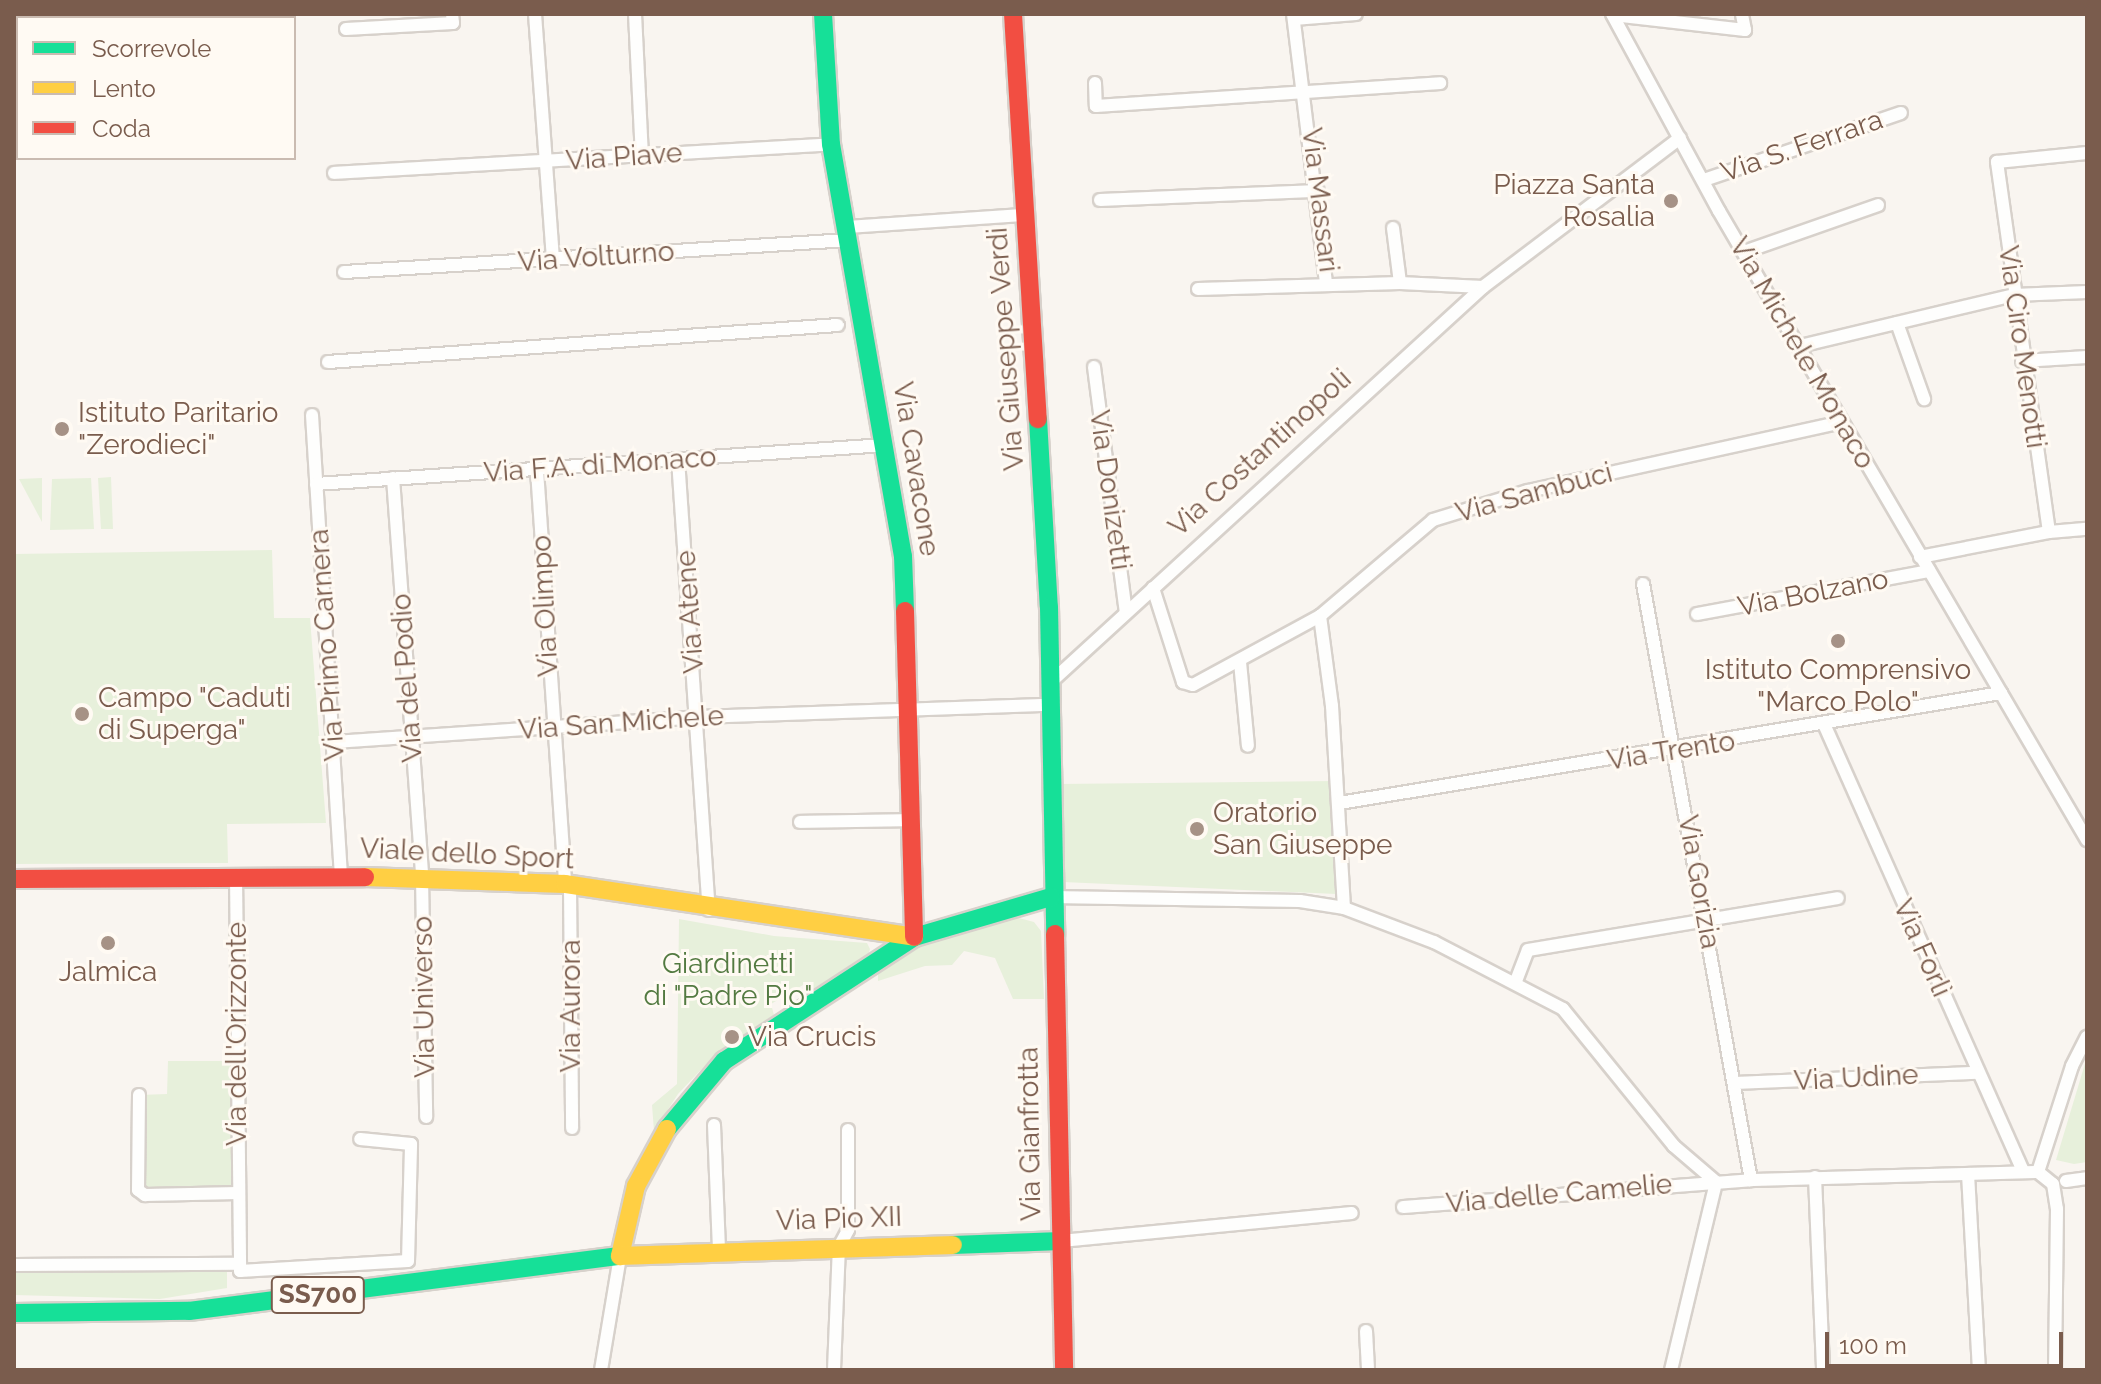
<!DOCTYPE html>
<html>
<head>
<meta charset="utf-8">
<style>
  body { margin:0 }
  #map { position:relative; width:2101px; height:1384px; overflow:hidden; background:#f9f5f0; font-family:Raleway,sans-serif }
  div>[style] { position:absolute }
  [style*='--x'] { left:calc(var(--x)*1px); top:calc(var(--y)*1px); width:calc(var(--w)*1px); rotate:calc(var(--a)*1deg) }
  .green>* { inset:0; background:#e7f0db }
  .roads { filter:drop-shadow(2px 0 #d7d1cb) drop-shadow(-2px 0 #d7d1cb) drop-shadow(0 2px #d7d1cb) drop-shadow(0 -2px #d7d1cb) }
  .street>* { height:12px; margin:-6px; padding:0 6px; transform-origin:6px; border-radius:6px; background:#fefefd }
  .fast>* { height:18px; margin:-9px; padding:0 9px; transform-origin:9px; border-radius:9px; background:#16e098 }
  .slow>* { height:18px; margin:-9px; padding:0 9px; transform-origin:9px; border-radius:9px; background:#ffcf43 }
  .jam>* { height:18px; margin:-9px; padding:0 9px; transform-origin:9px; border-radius:9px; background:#f24e42 }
  .dots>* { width:22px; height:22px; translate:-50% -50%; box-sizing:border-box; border:4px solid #fffaf3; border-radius:50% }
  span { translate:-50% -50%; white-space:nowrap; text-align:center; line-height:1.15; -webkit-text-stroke:6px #fffaf3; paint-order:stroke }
  .shield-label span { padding:2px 6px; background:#fffaf3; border:2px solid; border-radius:6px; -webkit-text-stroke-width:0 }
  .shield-label { font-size:26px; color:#7a5c4d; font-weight:700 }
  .street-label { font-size:28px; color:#7a5c4d }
  .poi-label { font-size:28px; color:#7a5c4d }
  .right { translate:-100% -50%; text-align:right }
  .left { translate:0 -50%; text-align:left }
  .park-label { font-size:28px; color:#537a41 }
  .frame { position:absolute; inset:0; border:16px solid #7a5c4d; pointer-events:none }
  .legend { position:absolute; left:16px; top:16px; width:280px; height:144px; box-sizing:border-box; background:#fffaf3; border:2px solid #cabbb1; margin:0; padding:10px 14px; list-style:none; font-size:24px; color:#7a5c4d }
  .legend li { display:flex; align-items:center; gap:16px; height:40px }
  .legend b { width:40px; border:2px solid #cabbb1 }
  .scale { position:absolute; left:1825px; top:1332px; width:238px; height:36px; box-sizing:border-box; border:4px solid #7a5c4d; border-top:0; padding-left:10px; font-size:24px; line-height:28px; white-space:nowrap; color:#7a5c4d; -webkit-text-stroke:6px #fffaf3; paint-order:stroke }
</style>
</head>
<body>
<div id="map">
  <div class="green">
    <i style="clip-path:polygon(111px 477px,113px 529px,101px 529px,98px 478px)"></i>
    <i style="clip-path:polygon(42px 478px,42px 522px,19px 479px)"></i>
    <i style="clip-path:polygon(91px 478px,94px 529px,50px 530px,52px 479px)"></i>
    <i style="clip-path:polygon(272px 550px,274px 618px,310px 618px,326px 823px,227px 824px,228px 863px,14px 864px,14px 554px)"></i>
    <i style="clip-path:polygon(1334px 781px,1336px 894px,1063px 882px,1058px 784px)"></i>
    <i style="clip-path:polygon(1015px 917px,1034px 922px,1041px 931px,1044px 999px,1013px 999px,995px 958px,964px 951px,952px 965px,925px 966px,878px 981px,878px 971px,911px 949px)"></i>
    <i style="clip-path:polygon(679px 919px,774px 936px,867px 943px,870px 949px,868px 956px,813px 990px,803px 985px,771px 1004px,774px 1015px,714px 1056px,678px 1094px,654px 1131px,652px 1105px,677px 1084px)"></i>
    <i style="clip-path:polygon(2087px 1057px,2087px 1162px,2074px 1164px,2056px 1160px)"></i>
    <i style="clip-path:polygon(168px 1061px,237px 1061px,238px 1193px,138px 1190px,139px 1095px,167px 1094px)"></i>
    <i style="clip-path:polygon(14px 1258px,227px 1258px,227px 1288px,160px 1299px,14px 1295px)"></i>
  </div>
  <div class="roads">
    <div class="street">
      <i style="--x:535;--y:14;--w:248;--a:85.8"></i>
      <i style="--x:635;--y:14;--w:142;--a:87.2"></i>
      <i style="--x:1293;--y:14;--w:272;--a:83"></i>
      <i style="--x:1612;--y:14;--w:224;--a:61.5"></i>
      <i style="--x:1719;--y:211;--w:729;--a:59.67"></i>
      <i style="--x:1613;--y:15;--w:133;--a:6.5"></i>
      <i style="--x:1745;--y:30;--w:16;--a:-101"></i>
      <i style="--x:34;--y:18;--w:5;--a:-53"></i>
      <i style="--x:1294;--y:19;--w:62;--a:-4.6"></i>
      <i style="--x:346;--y:29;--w:107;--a:-3.2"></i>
      <i style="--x:453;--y:23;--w:9;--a:-96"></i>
      <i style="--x:14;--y:49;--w:7;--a:-56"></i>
      <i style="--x:1095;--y:83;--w:23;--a:88"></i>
      <i style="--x:1096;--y:106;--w:345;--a:-3.8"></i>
      <i style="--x:334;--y:173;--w:498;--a:-3.3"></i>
      <i style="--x:1704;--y:180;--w:208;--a:-18.8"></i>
      <i style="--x:1100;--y:200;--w:218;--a:-2.4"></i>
      <i style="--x:846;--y:227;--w:178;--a:-3.9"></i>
      <i style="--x:1393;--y:228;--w:55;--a:82.7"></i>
      <i style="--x:1744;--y:252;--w:142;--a:-19.3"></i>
      <i style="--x:344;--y:272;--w:505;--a:-3.63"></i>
      <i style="--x:1198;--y:289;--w:202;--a:-1.7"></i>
      <i style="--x:1400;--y:283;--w:83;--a:2.8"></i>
      <i style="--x:1897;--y:323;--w:81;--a:70.4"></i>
      <i style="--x:1800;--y:346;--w:220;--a:-13.4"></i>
      <i style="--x:2014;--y:295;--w:73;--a:-2.4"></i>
      <i style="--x:2022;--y:361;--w:65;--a:-3.5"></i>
      <i style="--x:328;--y:362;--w:511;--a:-4.15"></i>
      <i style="--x:1094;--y:367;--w:247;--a:82.6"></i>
      <i style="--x:312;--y:415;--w:462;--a:86.4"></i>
      <i style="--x:678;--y:459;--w:452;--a:86.1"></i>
      <i style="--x:537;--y:470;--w:415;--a:86.1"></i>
      <i style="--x:393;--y:478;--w:400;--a:85.8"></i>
      <i style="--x:422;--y:877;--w:240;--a:89"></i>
      <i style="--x:316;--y:484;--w:570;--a:-3.92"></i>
      <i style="--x:2049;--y:532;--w:374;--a:-98"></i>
      <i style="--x:1997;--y:162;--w:90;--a:-5.7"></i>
      <i style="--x:1920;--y:557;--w:131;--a:-11"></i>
      <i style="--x:2049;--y:532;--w:38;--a:-5"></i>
      <i style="--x:1643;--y:584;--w:606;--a:79.73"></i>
      <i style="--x:1153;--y:588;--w:99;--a:72.3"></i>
      <i style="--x:1183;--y:682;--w:10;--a:17"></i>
      <i style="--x:1193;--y:685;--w:145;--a:-28.5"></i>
      <i style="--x:1320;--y:616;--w:148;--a:-40.3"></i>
      <i style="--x:1433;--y:520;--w:99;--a:-17"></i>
      <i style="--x:1528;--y:491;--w:321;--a:-12.4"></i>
      <i style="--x:1697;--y:614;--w:236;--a:-10.5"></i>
      <i style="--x:1320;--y:616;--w:91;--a:82.4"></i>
      <i style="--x:1332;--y:706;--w:202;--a:86.6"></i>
      <i style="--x:1240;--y:662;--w:84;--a:84.6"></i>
      <i style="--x:1052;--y:681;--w:584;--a:-42.43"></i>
      <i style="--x:1483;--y:287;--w:247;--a:-37.1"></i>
      <i style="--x:1824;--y:724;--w:489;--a:66"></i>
      <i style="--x:333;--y:742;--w:366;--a:-3.9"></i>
      <i style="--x:698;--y:717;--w:352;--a:-2"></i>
      <i style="--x:1340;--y:803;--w:670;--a:-9.45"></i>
      <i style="--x:800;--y:822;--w:111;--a:-1"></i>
      <i style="--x:236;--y:875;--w:396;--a:89.4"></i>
      <i style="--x:240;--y:1271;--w:168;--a:-3.4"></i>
      <i style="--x:408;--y:1261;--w:117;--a:-88.5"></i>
      <i style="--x:411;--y:1144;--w:51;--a:-174.4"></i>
      <i style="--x:570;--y:885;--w:243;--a:89.5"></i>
      <i style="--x:1051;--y:897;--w:249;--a:0.9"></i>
      <i style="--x:1300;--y:901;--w:45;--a:9"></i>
      <i style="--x:1344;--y:908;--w:96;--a:20.7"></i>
      <i style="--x:1434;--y:942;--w:145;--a:27.4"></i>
      <i style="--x:1563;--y:1009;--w:176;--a:51"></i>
      <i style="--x:1674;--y:1146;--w:55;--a:40.6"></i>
      <i style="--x:1516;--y:981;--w:33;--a:-69"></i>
      <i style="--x:1528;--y:950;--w:314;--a:-9.5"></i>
      <i style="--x:1735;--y:1083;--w:242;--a:-2.4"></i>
      <i style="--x:139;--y:1095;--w:95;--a:90.6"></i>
      <i style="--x:138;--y:1190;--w:9;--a:36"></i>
      <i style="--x:145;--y:1195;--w:93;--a:-1.2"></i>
      <i style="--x:714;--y:1125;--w:126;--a:87.7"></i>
      <i style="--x:2038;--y:1172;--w:19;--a:39"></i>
      <i style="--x:2053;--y:1184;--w:25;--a:81"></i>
      <i style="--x:2057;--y:1209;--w:161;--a:90.7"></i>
      <i style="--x:2038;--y:1172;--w:111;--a:-72.2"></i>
      <i style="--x:2072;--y:1066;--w:33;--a:-63"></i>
      <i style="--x:1968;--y:1174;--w:196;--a:86.8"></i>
      <i style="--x:1815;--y:1177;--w:193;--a:87.6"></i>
      <i style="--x:2066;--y:1181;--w:21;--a:-8"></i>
      <i style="--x:1403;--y:1207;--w:349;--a:-4.4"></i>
      <i style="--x:1751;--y:1180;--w:287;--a:-1.6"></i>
      <i style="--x:1061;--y:1241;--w:292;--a:-5.5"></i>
      <i style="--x:14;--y:1265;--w:225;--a:-0.3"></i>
      <i style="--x:1366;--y:1331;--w:39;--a:87"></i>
      <i style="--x:601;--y:1370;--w:116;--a:-80.5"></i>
      <i style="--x:834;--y:1370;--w:123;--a:-87.7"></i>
      <i style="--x:839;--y:1247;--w:19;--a:-62"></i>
      <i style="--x:848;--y:1230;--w:100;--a:-90"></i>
      <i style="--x:1671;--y:1370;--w:193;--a:-76.5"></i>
    </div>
    <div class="fast">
      <i style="--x:823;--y:14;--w:130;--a:86.5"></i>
      <i style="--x:831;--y:144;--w:418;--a:80.1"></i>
      <i style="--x:903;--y:556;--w:55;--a:87.9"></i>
      <i style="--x:1038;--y:419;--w:188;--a:86.7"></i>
      <i style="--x:1049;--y:607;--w:327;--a:88.9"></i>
      <i style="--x:667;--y:1129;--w:89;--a:-50"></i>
      <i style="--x:724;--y:1061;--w:227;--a:-33.1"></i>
      <i style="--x:914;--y:937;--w:143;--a:-16.3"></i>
      <i style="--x:953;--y:1245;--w:108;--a:-2.1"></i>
      <i style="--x:14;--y:1313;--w:175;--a:-0.7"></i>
      <i style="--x:189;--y:1311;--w:434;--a:-7.3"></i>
    </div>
    <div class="slow">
      <i style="--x:365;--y:877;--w:200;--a:2"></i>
      <i style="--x:565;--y:884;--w:353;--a:8.6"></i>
      <i style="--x:667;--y:1129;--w:65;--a:118.5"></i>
      <i style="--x:636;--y:1186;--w:72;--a:102.9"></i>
      <i style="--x:620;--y:1256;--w:333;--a:-1.9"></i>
    </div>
    <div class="jam">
      <i style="--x:1013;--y:14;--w:406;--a:86.5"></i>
      <i style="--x:905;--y:611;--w:326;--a:88.4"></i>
      <i style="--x:14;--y:879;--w:351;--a:-0.3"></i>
      <i style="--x:1055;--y:934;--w:436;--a:88.8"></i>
    </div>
  </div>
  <div class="dots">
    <i style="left:1671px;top:201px;background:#a69286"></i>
    <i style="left:62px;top:429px;background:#a69286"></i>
    <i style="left:1838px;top:641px;background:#a69286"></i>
    <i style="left:82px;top:714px;background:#a69286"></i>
    <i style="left:1197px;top:829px;background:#a69286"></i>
    <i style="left:108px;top:943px;background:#a69286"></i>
    <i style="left:732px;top:1037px;background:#a69286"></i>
  </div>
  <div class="shield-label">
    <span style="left:318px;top:1295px">SS700</span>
  </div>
  <div class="street-label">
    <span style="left:1802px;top:146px;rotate:-19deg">Via S. Ferrara</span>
    <span style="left:624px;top:157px;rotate:-4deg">Via Piave</span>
    <span style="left:1320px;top:200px;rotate:83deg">Via Massari</span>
    <span style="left:596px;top:257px;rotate:-4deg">Via Volturno</span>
    <span style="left:2022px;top:347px;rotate:82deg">Via Ciro Menotti</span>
    <span style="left:1006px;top:349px;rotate:-94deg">Via Giuseppe Verdi</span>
    <span style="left:1802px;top:353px;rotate:60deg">Via Michele Monaco</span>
    <span style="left:1260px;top:453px;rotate:-42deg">Via Costantinopoli</span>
    <span style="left:600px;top:465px;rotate:-4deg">Via F.A. di Monaco</span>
    <span style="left:916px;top:469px;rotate:81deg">Via Cavacone</span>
    <span style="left:1110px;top:490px;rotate:82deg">Via Donizetti</span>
    <span style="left:1534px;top:493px;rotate:-15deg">Via Sambuci</span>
    <span style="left:1813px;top:593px;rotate:-11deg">Via Bolzano</span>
    <span style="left:545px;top:606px;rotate:-93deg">Via Olimpo</span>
    <span style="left:690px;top:612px;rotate:-94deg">Via Atene</span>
    <span style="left:327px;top:645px;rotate:-94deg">Via Primo Carnera</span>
    <span style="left:407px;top:678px;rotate:-94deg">Via del Podio</span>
    <span style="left:621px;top:723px;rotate:-4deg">Via San Michele</span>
    <span style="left:1671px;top:751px;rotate:-9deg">Via Trento</span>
    <span style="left:467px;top:854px;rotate:3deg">Viale dello Sport</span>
    <span style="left:1699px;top:882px;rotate:80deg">Via Gorizia</span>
    <span style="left:1922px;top:948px;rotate:66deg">Via Forlì</span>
    <span style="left:424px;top:997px;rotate:-91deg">Via Universo</span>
    <span style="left:571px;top:1006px;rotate:-90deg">Via Aurora</span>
    <span style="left:237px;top:1034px;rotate:-90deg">Via dell'Orizzonte</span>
    <span style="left:1856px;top:1078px;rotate:-3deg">Via Udine</span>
    <span style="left:1030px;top:1134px;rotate:-91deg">Via Gianfrotta</span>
    <span style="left:1559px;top:1194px;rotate:-5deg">Via delle Camelie</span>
    <span style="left:839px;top:1219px;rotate:-2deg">Via Pio XII</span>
  </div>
  <div class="poi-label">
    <span class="right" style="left:1655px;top:201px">Piazza Santa<br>Rosalia</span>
    <span class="left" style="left:78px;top:429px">Istituto Paritario<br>"Zerodieci"</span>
    <span style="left:1838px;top:686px">Istituto Comprensivo<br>"Marco Polo"</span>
    <span class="left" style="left:98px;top:714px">Campo "Caduti<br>di Superga"</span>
    <span class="left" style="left:1213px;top:829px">Oratorio<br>San Giuseppe</span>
    <span style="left:108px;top:972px">Jalmica</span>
    <span class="left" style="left:748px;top:1037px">Via Crucis</span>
  </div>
  <div class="park-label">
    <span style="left:728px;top:980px">Giardinetti<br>di "Padre Pio"</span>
  </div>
  <div class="frame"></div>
  <ul class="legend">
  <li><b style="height:10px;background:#16e098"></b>Scorrevole</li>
  <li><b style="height:10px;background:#ffcf43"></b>Lento</li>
  <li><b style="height:10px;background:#f24e42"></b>Coda</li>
  </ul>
  <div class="scale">100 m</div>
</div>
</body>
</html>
